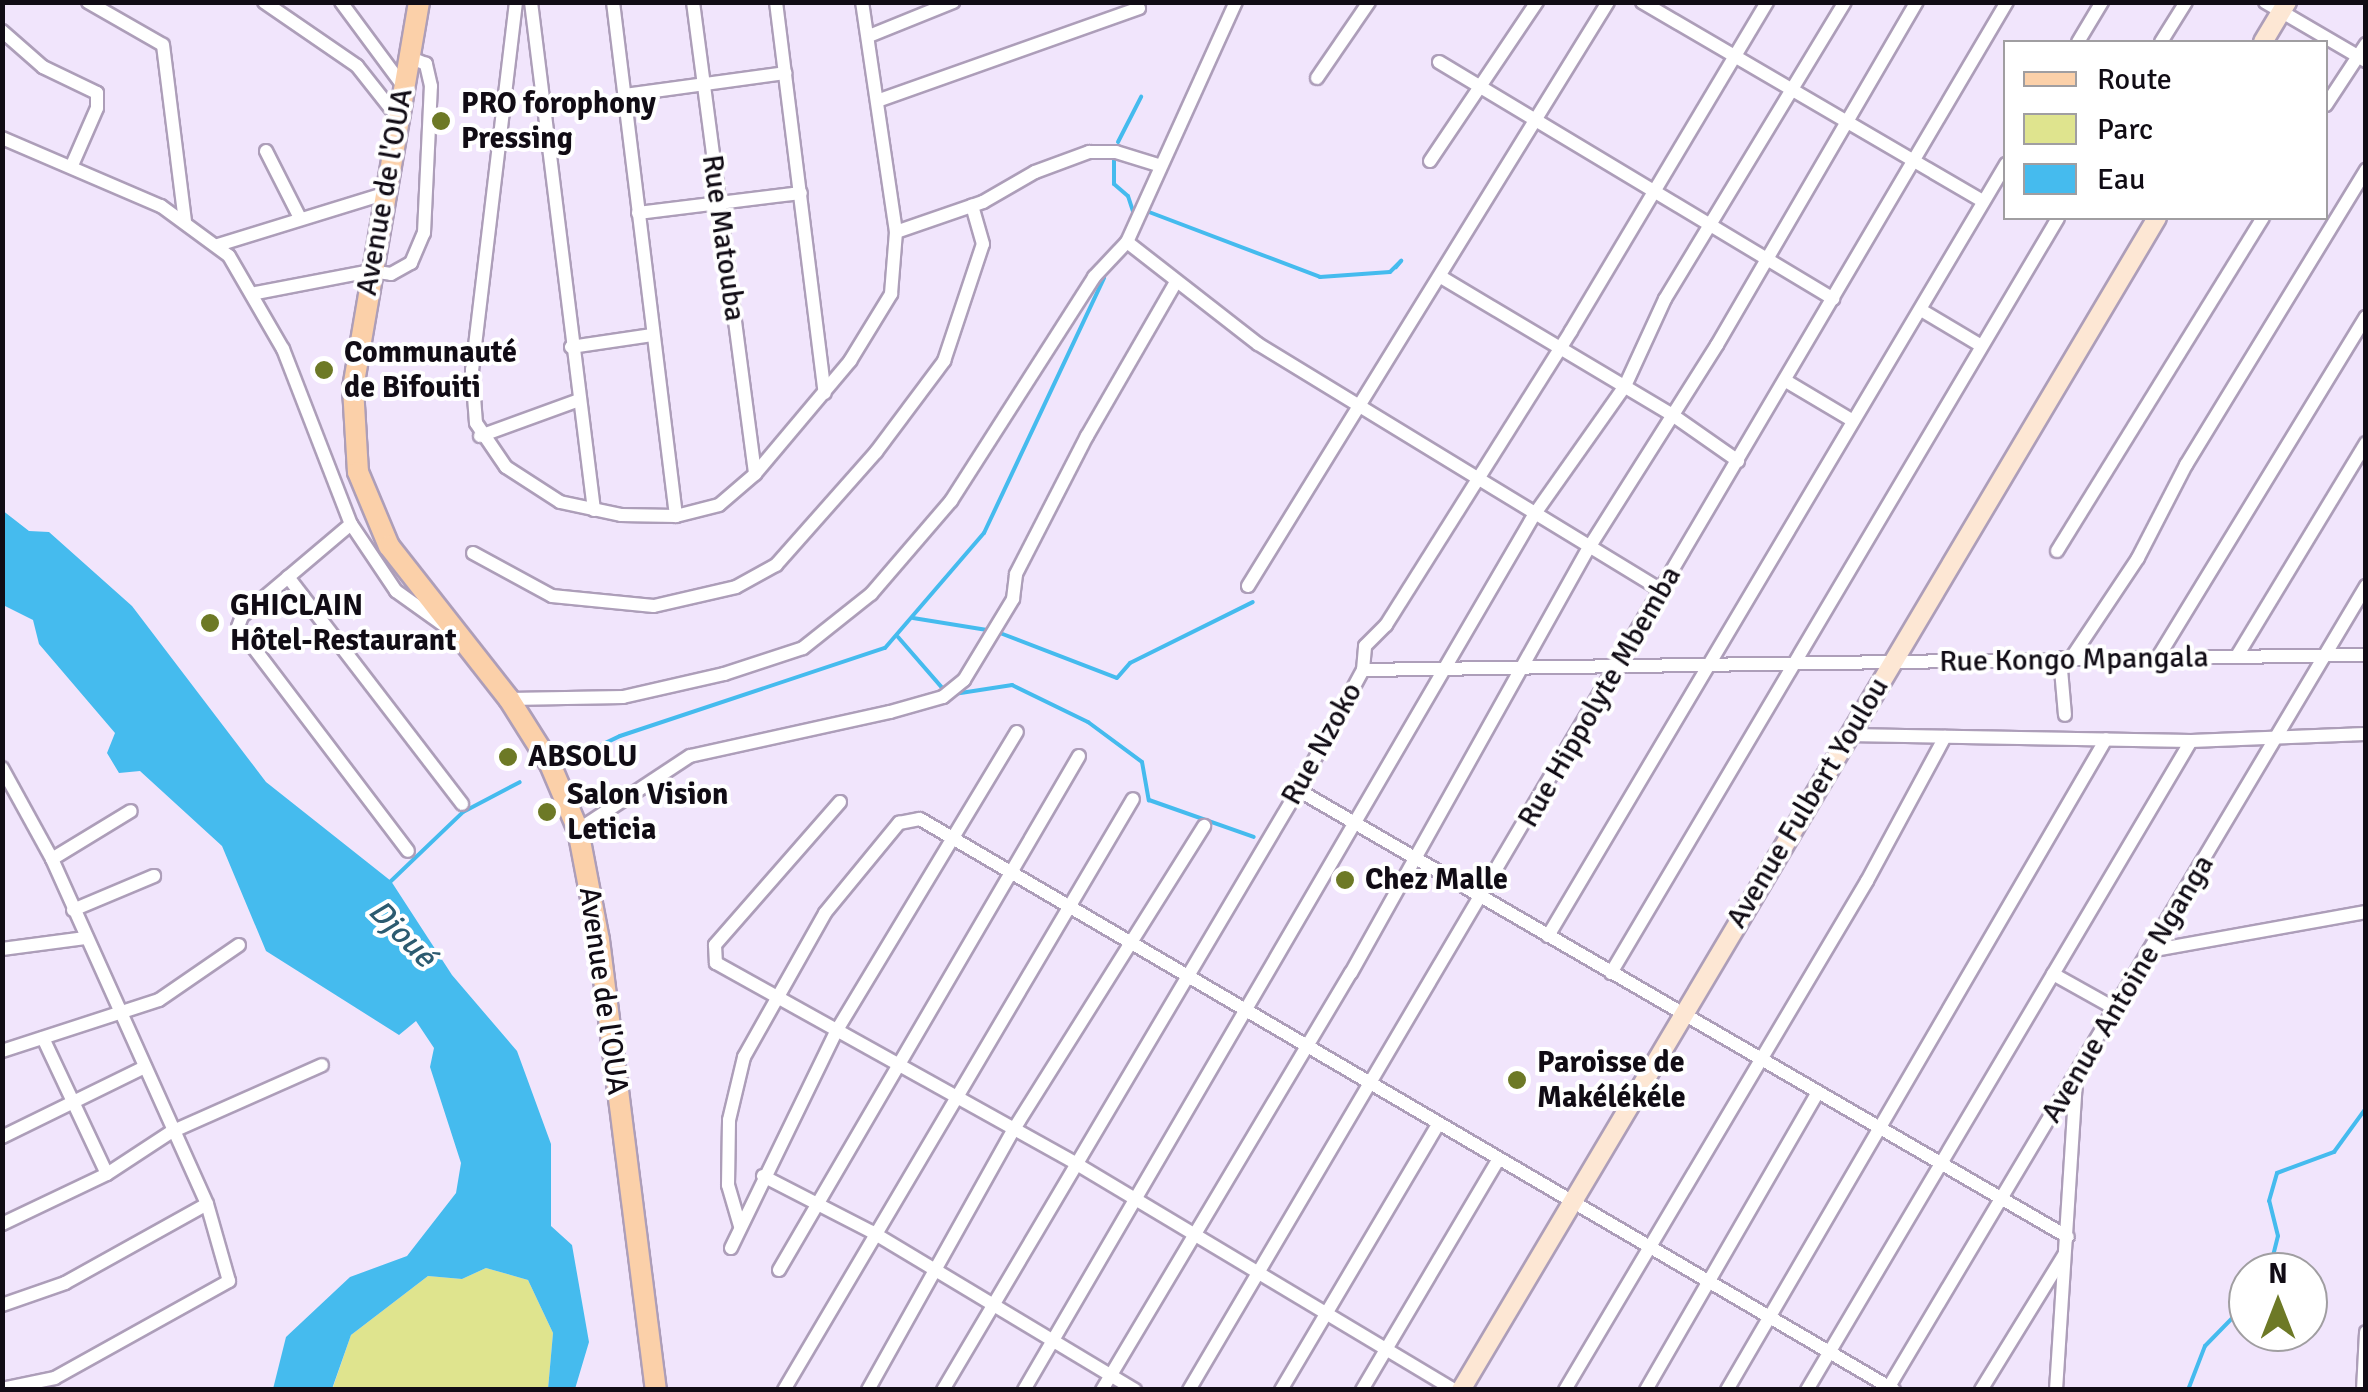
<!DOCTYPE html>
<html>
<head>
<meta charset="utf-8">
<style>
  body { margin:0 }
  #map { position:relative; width:2368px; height:1392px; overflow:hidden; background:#f1e5fc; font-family:Signika,sans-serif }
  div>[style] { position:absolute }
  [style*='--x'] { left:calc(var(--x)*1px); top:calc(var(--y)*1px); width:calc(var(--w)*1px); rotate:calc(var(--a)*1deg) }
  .green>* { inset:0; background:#dfe48e }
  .water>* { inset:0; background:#45bbee }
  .stream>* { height:4px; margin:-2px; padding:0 2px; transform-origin:2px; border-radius:2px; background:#45bbee }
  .roads { filter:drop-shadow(2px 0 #ad9eb9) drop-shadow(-2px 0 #ad9eb9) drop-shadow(0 2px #ad9eb9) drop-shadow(0 -2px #ad9eb9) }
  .minor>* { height:12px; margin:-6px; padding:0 6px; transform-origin:6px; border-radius:6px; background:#fff }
  .secondary>* { height:18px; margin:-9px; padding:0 9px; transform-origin:9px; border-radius:9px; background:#fde7d4 }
  .primary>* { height:20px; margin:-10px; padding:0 10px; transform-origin:10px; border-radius:10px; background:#fbd0a9 }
  .dots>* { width:28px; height:28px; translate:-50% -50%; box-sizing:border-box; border:5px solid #fff; border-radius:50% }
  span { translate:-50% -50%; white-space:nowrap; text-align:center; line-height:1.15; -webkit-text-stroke:8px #fff; paint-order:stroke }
  .poi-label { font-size:30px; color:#110c15; font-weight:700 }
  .left { translate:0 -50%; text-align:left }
  .street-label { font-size:30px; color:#110c15 }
  .water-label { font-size:32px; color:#2c5b70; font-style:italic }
  .frame { position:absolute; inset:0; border:5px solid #110c15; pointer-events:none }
  .legend { position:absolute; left:2003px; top:40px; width:325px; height:180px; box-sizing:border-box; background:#fff; border:2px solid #a09ea1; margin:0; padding:12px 18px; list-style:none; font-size:30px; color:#110c15 }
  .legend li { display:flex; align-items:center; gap:20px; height:50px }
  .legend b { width:50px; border:2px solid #a09ea1 }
  .north { position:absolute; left:2228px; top:1252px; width:100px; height:100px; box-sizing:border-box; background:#fff; border:2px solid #a09ea1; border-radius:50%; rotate:0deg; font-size:28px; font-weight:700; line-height:40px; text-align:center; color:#110c15 }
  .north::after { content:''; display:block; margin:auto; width:35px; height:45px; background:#6d7926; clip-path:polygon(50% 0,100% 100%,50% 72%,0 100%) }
</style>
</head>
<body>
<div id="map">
  <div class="green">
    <i style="clip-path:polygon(486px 1268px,528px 1280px,553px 1333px,548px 1389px,332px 1390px,351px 1335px,428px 1276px,462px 1279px)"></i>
  </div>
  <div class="water">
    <i style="clip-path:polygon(2px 510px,29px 531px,49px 532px,132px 606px,266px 782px,391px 881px,452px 975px,517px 1051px,551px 1144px,551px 1226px,572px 1245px,589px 1342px,575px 1389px,548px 1389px,553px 1333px,528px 1280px,486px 1268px,462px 1279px,428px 1276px,351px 1335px,332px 1389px,273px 1389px,286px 1337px,350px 1277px,407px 1256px,456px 1193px,461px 1163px,430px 1067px,434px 1048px,416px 1021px,399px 1035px,266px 951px,222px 846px,140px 771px,119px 773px,107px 753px,115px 733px,39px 644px,33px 620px,3px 605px)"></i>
  </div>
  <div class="stream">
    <i style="--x:1118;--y:142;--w:51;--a:-62.9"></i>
    <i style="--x:1114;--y:160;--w:24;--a:90"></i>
    <i style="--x:1114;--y:184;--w:18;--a:41"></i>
    <i style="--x:1128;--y:196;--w:22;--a:72"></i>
    <i style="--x:1149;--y:212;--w:183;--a:20.8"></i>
    <i style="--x:1320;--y:277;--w:70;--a:-4.1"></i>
    <i style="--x:1390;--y:272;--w:16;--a:-45"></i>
    <i style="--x:1401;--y:261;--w:8;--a:130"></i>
    <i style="--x:913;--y:618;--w:75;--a:9.2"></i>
    <i style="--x:1000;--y:633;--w:125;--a:21"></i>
    <i style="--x:1117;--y:678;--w:20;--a:-49"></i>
    <i style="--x:1130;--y:663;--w:137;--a:-26.4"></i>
    <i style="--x:898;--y:637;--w:70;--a:49"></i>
    <i style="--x:954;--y:694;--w:59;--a:-8.8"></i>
    <i style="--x:1012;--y:685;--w:85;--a:26"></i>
    <i style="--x:1088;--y:722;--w:67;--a:36.5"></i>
    <i style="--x:1142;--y:762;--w:39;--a:80"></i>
    <i style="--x:1149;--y:800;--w:111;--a:19.4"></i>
    <i style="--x:580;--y:755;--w:44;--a:-25.4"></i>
    <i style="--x:620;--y:736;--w:279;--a:-18.4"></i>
    <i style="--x:885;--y:648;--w:152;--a:-49.3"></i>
    <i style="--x:984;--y:533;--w:282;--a:-64.8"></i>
    <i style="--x:390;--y:882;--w:101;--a:-43.8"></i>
    <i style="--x:463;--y:812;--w:64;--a:-27.8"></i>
    <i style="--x:2269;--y:1272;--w:37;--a:-76"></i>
    <i style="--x:2278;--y:1236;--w:36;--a:-104"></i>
    <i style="--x:2269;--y:1201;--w:29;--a:-74"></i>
    <i style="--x:2277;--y:1173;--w:61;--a:-20.2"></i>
    <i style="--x:2334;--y:1152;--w:54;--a:-54"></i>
    <i style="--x:2188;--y:1390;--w:47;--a:-68.9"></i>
    <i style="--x:2205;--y:1346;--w:62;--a:-45.7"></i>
  </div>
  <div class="roads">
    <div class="minor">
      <i style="--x:88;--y:2;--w:86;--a:29.8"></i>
      <i style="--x:163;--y:45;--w:177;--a:82.9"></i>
      <i style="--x:264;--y:2;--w:113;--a:34.5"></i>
      <i style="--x:357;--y:66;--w:66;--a:51.7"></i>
      <i style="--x:341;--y:2;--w:106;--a:53.5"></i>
      <i style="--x:516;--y:2;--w:371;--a:96.8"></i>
      <i style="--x:472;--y:370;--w:53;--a:85.7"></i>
      <i style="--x:476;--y:423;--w:53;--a:55.7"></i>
      <i style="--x:506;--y:467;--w:64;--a:32.9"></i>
      <i style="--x:560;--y:502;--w:62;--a:12"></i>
      <i style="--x:621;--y:515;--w:55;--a:1"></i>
      <i style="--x:676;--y:516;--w:44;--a:-14.3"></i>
      <i style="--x:719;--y:505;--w:48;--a:-40.7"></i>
      <i style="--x:755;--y:474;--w:148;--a:-49.9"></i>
      <i style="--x:850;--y:361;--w:79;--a:-58.5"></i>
      <i style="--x:891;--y:294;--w:62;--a:-85.4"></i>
      <i style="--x:896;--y:232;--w:232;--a:-98.4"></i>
      <i style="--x:531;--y:2;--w:512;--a:82.93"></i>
      <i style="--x:613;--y:2;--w:518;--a:83.01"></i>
      <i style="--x:693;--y:2;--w:476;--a:82.5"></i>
      <i style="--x:776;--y:2;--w:394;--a:82.9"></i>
      <i style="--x:1642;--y:2;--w:395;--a:30.3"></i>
      <i style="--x:2265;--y:2;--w:117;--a:30.3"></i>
      <i style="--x:2;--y:31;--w:55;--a:41.3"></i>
      <i style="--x:43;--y:67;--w:60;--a:25.7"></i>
      <i style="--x:97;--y:93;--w:15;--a:90"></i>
      <i style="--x:97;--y:108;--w:60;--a:113.6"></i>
      <i style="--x:869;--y:36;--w:91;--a:-22"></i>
      <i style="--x:2078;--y:42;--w:47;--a:-59"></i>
      <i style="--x:2161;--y:42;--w:47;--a:-58"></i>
      <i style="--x:1439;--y:62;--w:460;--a:31"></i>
      <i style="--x:1317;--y:78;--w:92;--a:-55.6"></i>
      <i style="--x:625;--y:95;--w:162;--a:-7.8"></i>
      <i style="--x:877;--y:101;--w:278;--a:-19.5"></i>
      <i style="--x:2326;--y:105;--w:73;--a:-56.7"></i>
      <i style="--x:2;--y:138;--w:173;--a:23.2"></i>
      <i style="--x:161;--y:206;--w:84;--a:36.3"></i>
      <i style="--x:229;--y:256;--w:108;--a:59.9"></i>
      <i style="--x:283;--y:349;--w:188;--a:68.8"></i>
      <i style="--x:351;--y:524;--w:81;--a:56.1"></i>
      <i style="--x:396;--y:591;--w:65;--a:35.6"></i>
      <i style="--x:266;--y:151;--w:75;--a:63.1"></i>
      <i style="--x:1430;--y:161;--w:192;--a:-56.1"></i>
      <i style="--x:638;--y:213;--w:164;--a:-7"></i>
      <i style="--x:896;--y:232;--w:92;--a:-19"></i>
      <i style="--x:983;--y:202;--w:60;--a:-30"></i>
      <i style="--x:1035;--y:172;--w:58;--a:-20.3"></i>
      <i style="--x:1089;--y:152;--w:27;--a:0"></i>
      <i style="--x:1116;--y:152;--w:44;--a:17.2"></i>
      <i style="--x:1127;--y:242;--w:166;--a:37.9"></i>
      <i style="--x:1258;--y:344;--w:474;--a:31.4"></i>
      <i style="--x:218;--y:245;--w:174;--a:-17.1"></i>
      <i style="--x:1441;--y:277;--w:268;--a:30.8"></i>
      <i style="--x:1671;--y:414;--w:82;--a:35"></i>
      <i style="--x:256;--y:293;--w:116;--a:-10.9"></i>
      <i style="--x:370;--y:271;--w:21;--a:8"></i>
      <i style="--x:391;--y:274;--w:23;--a:-29"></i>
      <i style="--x:411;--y:263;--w:33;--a:-67"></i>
      <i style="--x:424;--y:233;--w:147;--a:-87.3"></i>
      <i style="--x:431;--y:86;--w:23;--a:-103"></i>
      <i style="--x:426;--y:64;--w:18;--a:-158"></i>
      <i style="--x:1921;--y:310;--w:69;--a:30.7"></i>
      <i style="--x:571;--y:347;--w:82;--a:-8.4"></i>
      <i style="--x:1786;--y:381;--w:78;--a:30.8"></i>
      <i style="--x:480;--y:436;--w:105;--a:-20"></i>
      <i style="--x:351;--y:524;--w:143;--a:139.8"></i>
      <i style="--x:242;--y:616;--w:12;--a:110"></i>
      <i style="--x:238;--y:627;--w:281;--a:52.8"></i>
      <i style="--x:2057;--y:551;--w:392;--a:-58.3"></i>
      <i style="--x:473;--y:553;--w:90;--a:28.6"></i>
      <i style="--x:552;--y:596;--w:102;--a:5.6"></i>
      <i style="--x:654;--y:606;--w:84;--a:-13"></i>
      <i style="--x:736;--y:587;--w:46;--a:-28.8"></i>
      <i style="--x:776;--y:565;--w:151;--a:-48.5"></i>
      <i style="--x:876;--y:452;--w:114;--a:-53.2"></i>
      <i style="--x:944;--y:361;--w:123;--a:-71.6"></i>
      <i style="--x:983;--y:244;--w:40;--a:-106"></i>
      <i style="--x:288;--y:577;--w:286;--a:52.5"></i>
      <i style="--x:1248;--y:586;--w:686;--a:-58.35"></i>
      <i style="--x:2237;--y:656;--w:249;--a:-58.8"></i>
      <i style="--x:2072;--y:657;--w:119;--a:-56.3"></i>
      <i style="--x:2138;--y:558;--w:105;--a:-62.7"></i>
      <i style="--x:2186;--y:465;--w:346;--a:-58.6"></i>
      <i style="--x:2060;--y:658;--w:57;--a:85"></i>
      <i style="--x:2157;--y:659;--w:401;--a:-58.6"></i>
      <i style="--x:1363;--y:670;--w:1003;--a:-0.86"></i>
      <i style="--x:509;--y:699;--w:114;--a:-1"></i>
      <i style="--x:623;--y:697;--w:104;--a:-12.8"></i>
      <i style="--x:724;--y:674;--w:83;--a:-18.2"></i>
      <i style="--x:803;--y:648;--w:87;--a:-38.5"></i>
      <i style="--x:871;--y:594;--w:123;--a:-49.3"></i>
      <i style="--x:951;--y:501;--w:266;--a:-57.4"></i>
      <i style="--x:1094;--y:277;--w:48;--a:-46.7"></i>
      <i style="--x:1127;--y:242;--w:264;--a:-65.6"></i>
      <i style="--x:1848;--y:735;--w:343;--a:1"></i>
      <i style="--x:2191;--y:741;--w:175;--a:-2.3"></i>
      <i style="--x:2;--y:768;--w:104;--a:61.2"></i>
      <i style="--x:52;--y:859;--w:378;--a:65.8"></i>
      <i style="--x:207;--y:1204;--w:80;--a:74.1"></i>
      <i style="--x:229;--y:1281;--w:199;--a:150.9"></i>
      <i style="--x:55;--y:1378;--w:54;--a:168.3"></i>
      <i style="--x:1298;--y:790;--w:890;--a:30.14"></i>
      <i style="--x:840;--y:802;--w:190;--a:131.2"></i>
      <i style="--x:715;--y:945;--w:18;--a:87"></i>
      <i style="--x:716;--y:963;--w:411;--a:29.1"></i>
      <i style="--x:1075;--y:1163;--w:443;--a:30.9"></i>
      <i style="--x:578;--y:830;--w:134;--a:-33.5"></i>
      <i style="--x:690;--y:756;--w:205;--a:-12.4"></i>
      <i style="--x:890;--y:712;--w:55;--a:-15.8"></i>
      <i style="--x:943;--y:697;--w:27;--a:-39"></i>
      <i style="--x:964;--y:680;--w:95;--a:-58.8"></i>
      <i style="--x:1013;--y:599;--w:25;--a:-83"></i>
      <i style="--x:1016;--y:574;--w:155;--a:-62.8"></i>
      <i style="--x:1087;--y:436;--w:178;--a:-60"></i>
      <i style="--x:52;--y:859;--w:92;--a:-31.3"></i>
      <i style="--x:73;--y:910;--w:88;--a:-22.8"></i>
      <i style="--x:1548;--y:936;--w:898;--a:-59.32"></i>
      <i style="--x:2;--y:949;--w:84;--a:-7.5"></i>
      <i style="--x:2149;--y:951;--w:220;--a:-10.2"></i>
      <i style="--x:1611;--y:973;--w:877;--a:-59.37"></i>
      <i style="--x:2053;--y:974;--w:72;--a:29.1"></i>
      <i style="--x:43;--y:1038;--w:150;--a:64.8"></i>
      <i style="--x:2;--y:1051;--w:165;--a:-18"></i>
      <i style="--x:159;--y:1000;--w:97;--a:-34.5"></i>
      <i style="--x:2;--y:1137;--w:157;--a:-26.1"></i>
      <i style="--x:763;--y:1176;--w:123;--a:27.2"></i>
      <i style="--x:872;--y:1232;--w:307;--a:31"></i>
      <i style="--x:2;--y:1224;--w:116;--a:-25.5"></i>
      <i style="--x:107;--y:1174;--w:77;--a:-33.3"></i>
      <i style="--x:171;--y:1132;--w:165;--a:-23.9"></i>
      <i style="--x:740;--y:1226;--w:43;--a:-106.3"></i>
      <i style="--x:728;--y:1185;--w:65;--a:-89.1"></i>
      <i style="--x:729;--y:1120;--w:65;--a:-76.6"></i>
      <i style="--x:744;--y:1057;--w:165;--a:-60.6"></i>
      <i style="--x:825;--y:913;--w:117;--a:-50.6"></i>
      <i style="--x:899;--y:823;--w:21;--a:-11"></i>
      <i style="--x:920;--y:819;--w:1129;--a:30.38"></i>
      <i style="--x:731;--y:1248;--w:242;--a:-64.1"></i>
      <i style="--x:837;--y:1030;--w:348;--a:-58.9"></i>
      <i style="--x:779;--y:1270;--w:595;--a:-59.73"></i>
      <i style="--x:2;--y:1305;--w:67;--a:-19.2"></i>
      <i style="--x:65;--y:1283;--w:162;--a:-29.1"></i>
      <i style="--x:784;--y:1390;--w:686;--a:-59.44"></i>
      <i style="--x:868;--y:1390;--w:299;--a:-60.8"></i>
      <i style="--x:1014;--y:1129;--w:358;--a:-57.9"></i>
      <i style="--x:943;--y:1390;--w:697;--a:-59.39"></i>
      <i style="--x:1298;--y:790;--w:136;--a:-61.6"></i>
      <i style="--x:1363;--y:670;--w:24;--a:-85"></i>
      <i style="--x:1365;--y:646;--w:30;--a:-45"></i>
      <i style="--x:1386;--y:625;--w:347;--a:-57.8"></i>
      <i style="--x:1571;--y:331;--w:383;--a:-59.2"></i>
      <i style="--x:1024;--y:1390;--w:1013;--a:-59.76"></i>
      <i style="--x:1534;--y:515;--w:158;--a:-54.8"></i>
      <i style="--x:1625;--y:386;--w:96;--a:-65.3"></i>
      <i style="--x:1665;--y:299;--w:347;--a:-58.8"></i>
      <i style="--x:1102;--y:1390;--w:486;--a:-59.2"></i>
      <i style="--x:1351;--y:973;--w:489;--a:-60.8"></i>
      <i style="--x:1590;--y:546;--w:238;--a:-57.7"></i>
      <i style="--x:1717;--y:345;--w:397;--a:-59.8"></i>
      <i style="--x:1189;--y:1390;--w:1611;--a:-59.49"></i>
      <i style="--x:1281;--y:1390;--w:308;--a:-59.4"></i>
      <i style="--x:1362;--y:1390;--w:267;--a:-59.4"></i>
      <i style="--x:1565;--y:1390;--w:592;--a:-59.32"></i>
      <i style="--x:1867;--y:881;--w:164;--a:-61.6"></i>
      <i style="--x:1646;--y:1390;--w:344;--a:-60"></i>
      <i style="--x:1727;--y:1390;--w:753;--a:-59.79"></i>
      <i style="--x:1807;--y:1390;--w:754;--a:-59.39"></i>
      <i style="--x:1887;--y:1390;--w:936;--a:-59.21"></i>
      <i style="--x:1981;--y:1390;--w:158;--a:-58.4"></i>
      <i style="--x:2056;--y:1390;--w:311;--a:-86.3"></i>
      <i style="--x:2363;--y:1390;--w:58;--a:-87"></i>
    </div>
    <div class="secondary">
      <i style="--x:2263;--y:42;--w:47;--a:-59"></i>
      <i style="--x:1461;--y:1390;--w:1363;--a:-59.3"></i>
    </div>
    <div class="primary">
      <i style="--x:419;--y:2;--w:392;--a:99.7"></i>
      <i style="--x:353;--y:388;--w:84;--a:86.6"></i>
      <i style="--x:358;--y:472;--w:80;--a:67.3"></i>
      <i style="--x:389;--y:546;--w:194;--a:51.9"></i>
      <i style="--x:509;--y:699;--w:77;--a:57.8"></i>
      <i style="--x:550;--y:764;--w:72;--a:67"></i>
      <i style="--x:578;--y:830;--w:112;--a:79.2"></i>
      <i style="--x:599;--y:940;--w:454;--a:82.8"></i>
    </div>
  </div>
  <div class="dots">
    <i style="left:441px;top:121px;background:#6d7926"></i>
    <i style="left:324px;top:370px;background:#6d7926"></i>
    <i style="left:210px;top:623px;background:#6d7926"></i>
    <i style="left:508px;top:757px;background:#6d7926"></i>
    <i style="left:547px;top:812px;background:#6d7926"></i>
    <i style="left:1345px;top:880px;background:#6d7926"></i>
    <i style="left:1517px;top:1080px;background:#6d7926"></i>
  </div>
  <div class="poi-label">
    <span class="left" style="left:461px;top:121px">PRO forophony<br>Pressing</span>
    <span class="left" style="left:344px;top:370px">Communauté<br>de Bifouiti</span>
    <span class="left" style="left:230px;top:623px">GHICLAIN<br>Hôtel-Restaurant</span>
    <span class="left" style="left:528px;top:757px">ABSOLU</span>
    <span class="left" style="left:567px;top:812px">Salon Vision<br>Leticia</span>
    <span class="left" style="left:1365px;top:880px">Chez Malle</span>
    <span class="left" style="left:1537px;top:1080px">Paroisse de<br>Makélékéle</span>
  </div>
  <div class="street-label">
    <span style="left:385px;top:192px;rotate:-80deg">Avenue de l'OUA</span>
    <span style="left:723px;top:238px;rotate:82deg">Rue Matouba</span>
    <span style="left:2074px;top:660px;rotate:-1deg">Rue Kongo Mpangala</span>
    <span style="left:1600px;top:697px;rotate:-60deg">Rue Hippolyte Mbemba</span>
    <span style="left:1322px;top:744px;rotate:-61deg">Rue Nzoko</span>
    <span style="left:1808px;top:803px;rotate:-59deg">Avenue Fulbert Youlou</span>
    <span style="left:2128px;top:989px;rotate:-59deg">Avenue Antoine Nganga</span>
    <span style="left:603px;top:991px;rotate:82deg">Avenue de l'OUA</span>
  </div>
  <div class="water-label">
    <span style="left:402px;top:934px;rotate:45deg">Djoué</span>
  </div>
  <div class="frame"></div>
  <ul class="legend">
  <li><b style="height:12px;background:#fbd0a9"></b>Route</li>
  <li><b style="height:28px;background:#dfe48e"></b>Parc</li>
  <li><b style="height:28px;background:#45bbee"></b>Eau</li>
  </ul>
  <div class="north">N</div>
</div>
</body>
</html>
